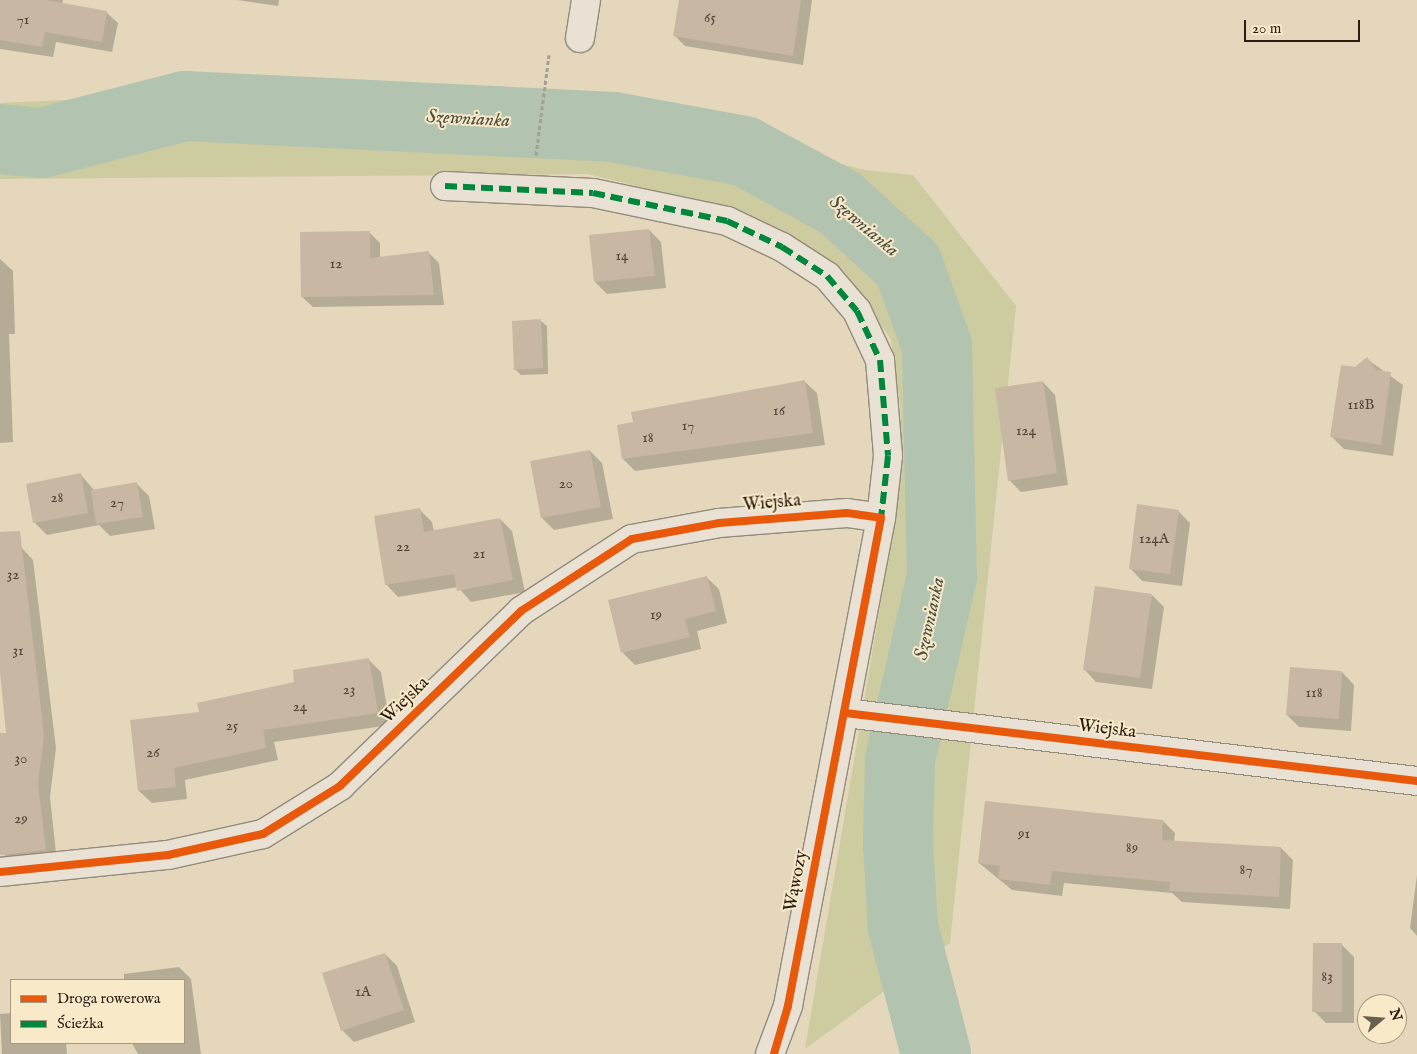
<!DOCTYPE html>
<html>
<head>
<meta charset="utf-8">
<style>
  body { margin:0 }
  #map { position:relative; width:1417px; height:1054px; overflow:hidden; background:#e4d7bc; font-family:"IM FELL English",serif }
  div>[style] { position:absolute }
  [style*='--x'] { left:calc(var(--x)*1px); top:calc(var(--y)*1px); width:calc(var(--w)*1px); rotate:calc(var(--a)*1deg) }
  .green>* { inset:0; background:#cdcba0 }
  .shadow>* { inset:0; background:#0003 }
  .river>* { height:70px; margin:-35px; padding:0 35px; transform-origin:35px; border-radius:35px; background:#b2c3b0 }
  .building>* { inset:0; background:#c8b7a2 }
  .path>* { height:3px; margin-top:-1.5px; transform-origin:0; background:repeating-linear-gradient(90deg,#a59f94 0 4px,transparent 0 6.5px) }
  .roads { filter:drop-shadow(1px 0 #938b7b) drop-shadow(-1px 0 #938b7b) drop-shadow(0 1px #938b7b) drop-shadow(0 -1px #938b7b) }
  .minor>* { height:28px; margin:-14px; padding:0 14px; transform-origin:14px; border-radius:14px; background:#e8e1d4 }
  .quiet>* { height:6px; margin-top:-3px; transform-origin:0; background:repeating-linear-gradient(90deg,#00873e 0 12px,transparent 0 18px) }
  .cycleway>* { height:8px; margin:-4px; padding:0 4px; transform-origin:4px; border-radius:4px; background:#e8590c }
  span { translate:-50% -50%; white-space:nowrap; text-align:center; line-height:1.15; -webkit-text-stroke:4px #f8e9c9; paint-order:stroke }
  .number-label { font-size:15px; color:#524438 }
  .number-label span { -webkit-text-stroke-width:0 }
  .street-label { font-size:18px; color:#2a1e14 }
  .water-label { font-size:19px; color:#4c4d41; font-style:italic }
  .legend { position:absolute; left:10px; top:979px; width:175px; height:65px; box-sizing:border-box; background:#f8e9c9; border:1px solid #a69881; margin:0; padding:6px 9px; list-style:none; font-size:15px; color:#2a1e14 }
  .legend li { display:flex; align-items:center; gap:10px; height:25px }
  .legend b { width:25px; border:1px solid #a69881 }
  .north { position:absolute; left:1357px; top:994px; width:50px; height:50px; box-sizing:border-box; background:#f8e9c9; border:1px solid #a69881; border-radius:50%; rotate:72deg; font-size:14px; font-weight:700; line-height:20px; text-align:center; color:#2a1e14 }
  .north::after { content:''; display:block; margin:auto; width:18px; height:22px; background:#6b5f4f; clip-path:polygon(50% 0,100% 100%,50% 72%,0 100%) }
  .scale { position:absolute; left:1244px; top:20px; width:116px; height:22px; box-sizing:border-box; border:2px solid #2a1e14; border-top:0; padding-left:6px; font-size:15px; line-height:18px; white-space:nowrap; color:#2a1e14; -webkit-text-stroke:4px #f8e9c9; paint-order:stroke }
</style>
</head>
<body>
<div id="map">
  <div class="green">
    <i style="clip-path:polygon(335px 88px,576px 98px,865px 170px,913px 175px,1016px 306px,950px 943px,805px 1049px,890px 548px,901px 412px,891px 339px,845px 275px,746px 213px,588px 174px,0 179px,0 103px)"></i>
  </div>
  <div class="shadow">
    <i style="clip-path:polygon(0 0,63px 0,62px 4px,106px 12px,118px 23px,112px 52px,56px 42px,53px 57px,0 49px)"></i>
    <i style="clip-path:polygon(237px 0,279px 0,278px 6px)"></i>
    <i style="clip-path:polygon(681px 0,812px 0,803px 65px,685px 46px,675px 36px)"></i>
    <i style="clip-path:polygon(649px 230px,661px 242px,666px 288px,607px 294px,595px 282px)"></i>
    <i style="clip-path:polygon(369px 232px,380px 243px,380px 258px,428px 252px,439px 263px,444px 305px,313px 307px,302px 297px)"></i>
    <i style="clip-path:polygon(0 259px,13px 271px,15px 334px,9px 334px,13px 442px,0 443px)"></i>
    <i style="clip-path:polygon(541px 321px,547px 326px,548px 374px,521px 375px,515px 369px)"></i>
    <i style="clip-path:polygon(1367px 359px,1403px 385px,1393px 456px,1344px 449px,1332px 437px,1355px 368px)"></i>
    <i style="clip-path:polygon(804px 381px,817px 393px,825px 445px,635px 471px,623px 459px)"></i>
    <i style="clip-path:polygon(1043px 382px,1055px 395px,1068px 485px,1021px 492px,1009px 480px)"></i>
    <i style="clip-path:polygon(590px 451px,602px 463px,613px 519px,554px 530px,542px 518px)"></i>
    <i style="clip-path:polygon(81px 475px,94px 490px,137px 484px,149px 496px,155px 529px,110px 536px,99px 525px,47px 535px,35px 523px,28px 485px)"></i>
    <i style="clip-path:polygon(420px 510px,432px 522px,434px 532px,500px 519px,512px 531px,525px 592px,471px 602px,458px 587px,398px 597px,386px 584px)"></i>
    <i style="clip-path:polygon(1178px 511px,1190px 523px,1182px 586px,1142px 581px,1130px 568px)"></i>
    <i style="clip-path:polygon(21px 547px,33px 560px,56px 748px,50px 797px,57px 862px,13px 867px,0 849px,0 735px,8px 734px,0 660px,0 550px)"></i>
    <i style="clip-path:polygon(706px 577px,719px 589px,727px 623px,697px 631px,701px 649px,635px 665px,623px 653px)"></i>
    <i style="clip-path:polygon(1152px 595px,1164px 607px,1152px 689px,1096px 682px,1084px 669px)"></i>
    <i style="clip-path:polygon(369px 660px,381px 672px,390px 725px,274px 742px,278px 760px,185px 780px,187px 799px,152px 803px,139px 791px,200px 713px)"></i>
    <i style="clip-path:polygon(1342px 672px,1354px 685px,1351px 731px,1299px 727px,1287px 715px)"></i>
    <i style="clip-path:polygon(1163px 821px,1175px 833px,1174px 842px,1281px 848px,1293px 860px,1290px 909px,1182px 902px,1172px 893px,1064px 883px,1062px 896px,1012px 890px,979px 863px)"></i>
    <i style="clip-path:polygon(1417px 875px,1417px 936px,1410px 928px)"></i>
    <i style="clip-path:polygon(1342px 945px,1354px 957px,1354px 1023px,1326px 1023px,1314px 1011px)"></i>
    <i style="clip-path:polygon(385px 954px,397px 966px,415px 1022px,354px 1042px,342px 1030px)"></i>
    <i style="clip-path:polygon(179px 967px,191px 979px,201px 1054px,138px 1054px,132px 1043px,184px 1043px,184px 980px,124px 980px,124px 974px)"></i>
    <i style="clip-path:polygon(11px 1013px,11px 1043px,66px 1043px,67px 1054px,2px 1054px,0 1014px)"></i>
  </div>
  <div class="river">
    <i style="--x:0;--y:139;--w:41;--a:5.6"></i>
    <i style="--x:41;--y:143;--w:149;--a:-14.4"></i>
    <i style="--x:185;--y:106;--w:429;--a:2.8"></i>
    <i style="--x:613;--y:127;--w:133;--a:10.4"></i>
    <i style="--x:744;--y:151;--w:109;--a:28.4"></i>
    <i style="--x:840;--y:203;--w:92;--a:42.4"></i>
    <i style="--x:908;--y:265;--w:86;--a:70.3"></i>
    <i style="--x:937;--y:346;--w:230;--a:88.8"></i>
    <i style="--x:942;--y:576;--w:189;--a:102.9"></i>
    <i style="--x:900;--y:760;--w:84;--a:91.4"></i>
    <i style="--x:898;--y:844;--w:83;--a:86.6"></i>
    <i style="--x:903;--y:927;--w:131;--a:75.4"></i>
  </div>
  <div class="building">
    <i style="clip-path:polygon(0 0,46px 0,107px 11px,102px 42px,45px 32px,42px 47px,0 40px)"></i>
    <i style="clip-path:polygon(679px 0,801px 0,793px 56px,673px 36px)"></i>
    <i style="clip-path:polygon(649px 229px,655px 276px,594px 282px,589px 235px)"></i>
    <i style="clip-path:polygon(370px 231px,370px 258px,429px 251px,434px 295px,301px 297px,300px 232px)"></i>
    <i style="clip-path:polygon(541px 319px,543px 368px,514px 370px,512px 321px)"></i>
    <i style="clip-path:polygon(1367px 357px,1376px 370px,1391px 372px,1381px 445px,1330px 437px,1341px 365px,1355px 367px)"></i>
    <i style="clip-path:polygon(805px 380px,813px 433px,622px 459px,617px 425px,633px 422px,631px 412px)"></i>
    <i style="clip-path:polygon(1043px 381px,1057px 473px,1008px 481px,995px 388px)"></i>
    <i style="clip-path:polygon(590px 450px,601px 507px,541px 518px,530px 461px)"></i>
    <i style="clip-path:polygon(81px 473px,88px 513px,33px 523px,26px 484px)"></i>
    <i style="clip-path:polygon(137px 482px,143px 517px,96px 524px,91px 490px)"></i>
    <i style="clip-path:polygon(1137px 504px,1179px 510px,1170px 574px,1129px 569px)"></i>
    <i style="clip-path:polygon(420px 508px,424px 532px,500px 518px,513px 580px,457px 591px,454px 574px,385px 585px,374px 516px)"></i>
    <i style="clip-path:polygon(20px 531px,44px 735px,38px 784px,46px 850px,0 855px,0 733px,6px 733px,0 672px,0 532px)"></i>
    <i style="clip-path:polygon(707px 576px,716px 611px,685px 619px,690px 637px,621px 653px,608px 600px)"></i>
    <i style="clip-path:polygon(1095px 586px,1152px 594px,1140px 678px,1083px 670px)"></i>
    <i style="clip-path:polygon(369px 658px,378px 713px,263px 730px,266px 748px,174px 768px,176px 787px,138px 791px,130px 720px,199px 712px,197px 703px,294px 682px,293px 670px)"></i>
    <i style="clip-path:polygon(1290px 667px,1342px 671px,1339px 719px,1286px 715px)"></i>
    <i style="clip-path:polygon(985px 801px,1163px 820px,1162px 840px,1281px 847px,1279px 897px,1169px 891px,1170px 882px,1052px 871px,1050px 885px,998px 879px,1000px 866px,978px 863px)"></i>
    <i style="clip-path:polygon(1313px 943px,1342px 943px,1342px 1012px,1312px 1012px)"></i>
    <i style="clip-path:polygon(385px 953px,404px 1010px,341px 1031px,322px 973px)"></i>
  </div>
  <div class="path">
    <i style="--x:536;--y:155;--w:101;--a:-82.6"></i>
  </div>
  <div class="roads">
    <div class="minor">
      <i style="--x:580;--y:38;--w:38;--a:-81"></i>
      <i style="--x:445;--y:186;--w:148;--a:2.7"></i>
      <i style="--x:593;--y:193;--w:137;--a:11.8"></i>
      <i style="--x:727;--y:221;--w:61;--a:25.3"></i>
      <i style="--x:782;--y:247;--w:54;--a:32.8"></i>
      <i style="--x:827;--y:276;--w:46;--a:49.4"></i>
      <i style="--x:857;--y:311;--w:54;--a:64.9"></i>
      <i style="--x:880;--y:360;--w:96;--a:85.2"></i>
      <i style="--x:888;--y:456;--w:62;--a:96.4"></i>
      <i style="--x:881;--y:518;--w:497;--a:100.8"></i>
      <i style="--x:788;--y:1006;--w:51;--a:110.6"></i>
      <i style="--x:845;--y:713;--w:576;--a:6.78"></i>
      <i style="--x:0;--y:872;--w:169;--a:-5.8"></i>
      <i style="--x:168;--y:855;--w:97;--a:-12.5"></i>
      <i style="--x:263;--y:834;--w:91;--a:-31.9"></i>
      <i style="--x:340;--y:786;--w:252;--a:-44"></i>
      <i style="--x:521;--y:611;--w:132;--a:-33"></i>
      <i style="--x:632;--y:539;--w:88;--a:-10.4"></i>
      <i style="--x:719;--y:523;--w:128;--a:-4.5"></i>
      <i style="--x:847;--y:513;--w:34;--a:8"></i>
    </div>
  </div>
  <div class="quiet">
    <i style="--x:445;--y:186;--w:148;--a:2.7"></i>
    <i style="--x:593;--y:193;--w:137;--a:11.8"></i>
    <i style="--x:727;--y:221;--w:61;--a:25.3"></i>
    <i style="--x:782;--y:247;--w:54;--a:32.8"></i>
    <i style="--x:827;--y:276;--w:46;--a:49.4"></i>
    <i style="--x:857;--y:311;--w:54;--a:64.9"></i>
    <i style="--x:880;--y:360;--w:96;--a:85.2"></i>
    <i style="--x:888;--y:456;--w:62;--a:96.4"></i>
    <i style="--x:881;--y:518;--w:4;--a:-166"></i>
  </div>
  <div class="cycleway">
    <i style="--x:845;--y:713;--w:576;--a:6.78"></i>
    <i style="--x:0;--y:872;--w:169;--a:-5.8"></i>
    <i style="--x:168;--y:855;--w:97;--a:-12.5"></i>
    <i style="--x:263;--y:834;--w:91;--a:-31.9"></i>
    <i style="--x:340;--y:786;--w:252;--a:-44"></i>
    <i style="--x:521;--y:611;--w:132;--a:-33"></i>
    <i style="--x:632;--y:539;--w:88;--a:-10.4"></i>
    <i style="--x:719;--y:523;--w:128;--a:-4.5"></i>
    <i style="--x:847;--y:513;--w:34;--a:8"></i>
    <i style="--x:881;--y:518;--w:497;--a:100.8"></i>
    <i style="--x:788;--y:1006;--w:50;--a:106.3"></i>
  </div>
  <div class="number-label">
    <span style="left:710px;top:18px">65</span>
    <span style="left:23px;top:20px">71</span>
    <span style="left:622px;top:256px">14</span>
    <span style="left:336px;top:264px">12</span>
    <span style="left:1361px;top:405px">118B</span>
    <span style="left:779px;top:411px">16</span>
    <span style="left:688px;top:426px">17</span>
    <span style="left:1026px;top:431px">124</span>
    <span style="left:648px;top:438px">18</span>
    <span style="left:566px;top:484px">20</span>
    <span style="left:57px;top:498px">28</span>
    <span style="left:117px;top:503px">27</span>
    <span style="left:1154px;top:539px">124A</span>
    <span style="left:403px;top:547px">22</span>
    <span style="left:479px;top:554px">21</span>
    <span style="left:13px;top:575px">32</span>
    <span style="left:656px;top:615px">19</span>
    <span style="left:18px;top:651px">31</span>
    <span style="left:349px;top:690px">23</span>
    <span style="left:1314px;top:693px">118</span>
    <span style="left:300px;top:707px">24</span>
    <span style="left:232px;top:726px">25</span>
    <span style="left:153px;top:753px">26</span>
    <span style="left:21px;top:759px">30</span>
    <span style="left:21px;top:819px">29</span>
    <span style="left:1024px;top:834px">91</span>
    <span style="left:1132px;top:848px">89</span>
    <span style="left:1246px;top:870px">87</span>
    <span style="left:1327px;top:977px">83</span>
    <span style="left:363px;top:992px">1A</span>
  </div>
  <div class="street-label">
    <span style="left:772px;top:504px;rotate:-5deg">Wiejska</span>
    <span style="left:406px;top:701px;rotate:-44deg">Wiejska</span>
    <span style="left:1107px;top:730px;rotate:7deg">Wiejska</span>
    <span style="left:797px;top:881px;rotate:-79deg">Wąwozy</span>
  </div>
  <div class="water-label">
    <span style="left:468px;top:120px;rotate:3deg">Szewnianka</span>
    <span style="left:863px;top:227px;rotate:40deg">Szewnianka</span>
    <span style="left:931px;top:619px;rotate:-78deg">Szewnianka</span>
  </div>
  <ul class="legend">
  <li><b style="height:6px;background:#e8590c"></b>Droga rowerowa</li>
  <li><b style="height:6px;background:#00873e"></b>Ścieżka</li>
  </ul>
  <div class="north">N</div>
  <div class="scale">20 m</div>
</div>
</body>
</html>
